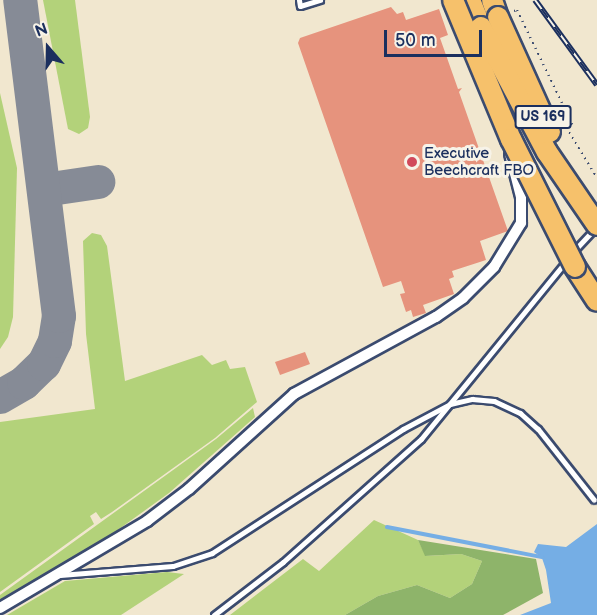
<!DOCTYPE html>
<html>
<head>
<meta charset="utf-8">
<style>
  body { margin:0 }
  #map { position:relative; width:597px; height:615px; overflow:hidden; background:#f1e7cf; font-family:"Balsamiq Sans",sans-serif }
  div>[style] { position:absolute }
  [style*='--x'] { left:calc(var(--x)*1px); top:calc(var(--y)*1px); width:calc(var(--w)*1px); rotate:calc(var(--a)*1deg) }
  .green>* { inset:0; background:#b3d27a }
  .forest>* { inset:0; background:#8eb46a }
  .water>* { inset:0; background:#75aee5 }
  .stream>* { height:4px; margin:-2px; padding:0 2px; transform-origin:2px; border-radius:2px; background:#75aee5 }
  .taxiway>* { height:34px; margin:-17px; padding:0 17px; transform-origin:17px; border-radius:17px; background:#868b96 }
  .building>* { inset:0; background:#e6937d }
  .path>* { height:2px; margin-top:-1px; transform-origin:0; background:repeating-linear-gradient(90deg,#3b4b6f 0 1.5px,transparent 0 6px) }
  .roads { filter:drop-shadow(2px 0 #3b4b6f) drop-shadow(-2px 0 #3b4b6f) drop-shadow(0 2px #3b4b6f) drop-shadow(0 -2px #3b4b6f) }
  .service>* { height:5px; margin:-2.5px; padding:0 2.5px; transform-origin:2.5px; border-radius:2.5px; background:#fff }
  .minor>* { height:10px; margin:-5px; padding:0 5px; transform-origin:5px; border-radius:5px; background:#fff }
  .motorway>* { height:20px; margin:-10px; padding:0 10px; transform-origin:10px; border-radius:10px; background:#f6c16b }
  .rail>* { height:6px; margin-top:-3px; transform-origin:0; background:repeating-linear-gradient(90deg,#f7f3e8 0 11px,#1b2f5e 0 22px); box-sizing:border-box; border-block:2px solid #1b2f5e }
  .path-bridge>* { height:2px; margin-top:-1px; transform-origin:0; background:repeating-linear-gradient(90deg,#3b4b6f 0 1.5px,transparent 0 6px) }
  .bridges { filter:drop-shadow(2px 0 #3b4b6f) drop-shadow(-2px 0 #3b4b6f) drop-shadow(0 2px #3b4b6f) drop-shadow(0 -2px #3b4b6f) }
  .motorway-bridge>* { height:20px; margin:-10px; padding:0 10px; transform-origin:10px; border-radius:10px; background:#f6c16b }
  .dots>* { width:16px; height:16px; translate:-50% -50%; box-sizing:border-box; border:3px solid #f7f3e8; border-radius:50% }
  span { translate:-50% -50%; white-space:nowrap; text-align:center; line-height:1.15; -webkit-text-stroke:6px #f7f3e8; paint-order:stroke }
  .shield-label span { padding:2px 4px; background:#f7f3e8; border:2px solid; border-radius:4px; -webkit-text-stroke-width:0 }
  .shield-label { font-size:14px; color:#1b2f5e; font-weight:700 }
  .poi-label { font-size:15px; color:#1b2f5e }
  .left { translate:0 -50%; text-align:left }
  .north { position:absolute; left:18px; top:18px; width:60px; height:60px; -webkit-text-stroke:4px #f7f3e8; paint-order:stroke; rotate:340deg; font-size:16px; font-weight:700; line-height:24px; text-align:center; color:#1b2f5e }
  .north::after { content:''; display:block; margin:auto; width:21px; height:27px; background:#1b2f5e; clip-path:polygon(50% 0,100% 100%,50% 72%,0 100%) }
  .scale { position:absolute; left:384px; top:30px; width:98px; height:27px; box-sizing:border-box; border:3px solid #1b2f5e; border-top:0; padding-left:8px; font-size:18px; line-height:21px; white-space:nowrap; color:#1b2f5e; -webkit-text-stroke:4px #f7f3e8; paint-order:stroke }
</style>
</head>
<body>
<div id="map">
  <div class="green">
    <i style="clip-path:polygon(43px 0,75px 0,90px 117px,88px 128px,79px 134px,68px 129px)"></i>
    <i style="clip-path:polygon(0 93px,17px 168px,13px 317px,8px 337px,0 349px)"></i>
    <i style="clip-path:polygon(92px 233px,101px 235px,107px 246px,125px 381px,202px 355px,212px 365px,226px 360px,230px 369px,245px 367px,257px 402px,215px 438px,112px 512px,101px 519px,96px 512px,90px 516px,94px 524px,0 592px,0 422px,95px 409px,86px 334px,83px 241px)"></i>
    <i style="clip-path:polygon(253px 408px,255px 417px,169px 493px,108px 537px,0 601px,0 595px,216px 439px)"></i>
    <i style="clip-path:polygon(374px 520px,418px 540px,426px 556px,461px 554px,482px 561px,472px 584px,450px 598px,417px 585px,378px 596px,345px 615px,230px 615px,303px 559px,319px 571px)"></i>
    <i style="clip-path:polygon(167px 572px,184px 574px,121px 615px,7px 615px,65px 581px)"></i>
  </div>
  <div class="forest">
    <i style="clip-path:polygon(418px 540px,536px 559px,543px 593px,503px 615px,345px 615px,378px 596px,417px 585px,450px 598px,472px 584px,482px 561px,461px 554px,425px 556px)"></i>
  </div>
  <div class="water">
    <i style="clip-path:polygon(597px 524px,597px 615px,520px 615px,551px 603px,546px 570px,542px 558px,534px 552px,538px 544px,566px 547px)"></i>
  </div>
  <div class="stream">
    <i style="--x:387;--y:527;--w:158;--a:11"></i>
  </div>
  <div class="taxiway">
    <i style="--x:44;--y:190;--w:55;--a:-8.4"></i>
    <i style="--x:0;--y:397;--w:28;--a:-30"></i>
    <i style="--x:24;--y:383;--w:28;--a:-44"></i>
    <i style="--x:44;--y:364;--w:25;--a:-64"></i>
    <i style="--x:55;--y:341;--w:25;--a:-81"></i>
    <i style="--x:59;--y:316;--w:318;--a:-97"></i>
  </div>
  <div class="building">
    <i style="clip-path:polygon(391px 7px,397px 14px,403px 12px,406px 20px,439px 9px,448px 35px,440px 38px,458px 89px,462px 88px,459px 92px,508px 231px,480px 241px,486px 260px,452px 271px,454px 277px,449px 279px,454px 294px,423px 305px,426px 313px,413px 317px,411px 310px,406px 312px,400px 294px,405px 293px,401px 281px,383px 287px,298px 43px,300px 38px)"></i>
    <i style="clip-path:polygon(305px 352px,310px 364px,280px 375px,275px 362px)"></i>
  </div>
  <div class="path">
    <i style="--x:514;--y:11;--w:3;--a:-18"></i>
    <i style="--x:517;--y:10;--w:127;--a:64.2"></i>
    <i style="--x:572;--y:124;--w:6;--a:162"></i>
  </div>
  <div class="roads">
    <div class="service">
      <i style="--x:299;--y:0;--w:6;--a:81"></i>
      <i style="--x:300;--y:6;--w:21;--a:-17"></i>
      <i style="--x:572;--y:253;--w:33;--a:-47"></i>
      <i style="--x:60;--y:575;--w:113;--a:-4.6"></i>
      <i style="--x:173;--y:566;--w:41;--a:-18.4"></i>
      <i style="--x:212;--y:553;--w:228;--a:-33"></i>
      <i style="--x:403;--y:429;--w:53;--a:-28"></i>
      <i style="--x:450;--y:404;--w:23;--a:-13"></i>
      <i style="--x:472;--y:399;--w:22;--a:5"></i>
      <i style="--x:494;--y:401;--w:29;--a:25"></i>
      <i style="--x:520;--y:413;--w:24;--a:42"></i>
      <i style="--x:538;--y:429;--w:90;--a:51.7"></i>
      <i style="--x:214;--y:615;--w:87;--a:-37.5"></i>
      <i style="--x:283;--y:562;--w:185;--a:-41.7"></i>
      <i style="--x:421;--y:439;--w:231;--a:-50.8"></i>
    </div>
    <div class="minor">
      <i style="--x:0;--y:608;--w:171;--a:-30.6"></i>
      <i style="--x:147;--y:521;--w:53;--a:-37.3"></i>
      <i style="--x:189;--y:489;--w:142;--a:-42.1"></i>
      <i style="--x:294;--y:394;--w:162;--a:-28.5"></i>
      <i style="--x:436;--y:317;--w:33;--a:-35"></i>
      <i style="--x:463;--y:298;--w:44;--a:-45"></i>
      <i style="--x:494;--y:267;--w:52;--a:-58.5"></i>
      <i style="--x:521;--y:223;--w:26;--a:-90"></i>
      <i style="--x:521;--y:197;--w:44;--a:-104.3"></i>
    </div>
    <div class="motorway">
      <i style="--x:470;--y:0;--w:29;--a:68"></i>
      <i style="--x:492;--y:0;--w:18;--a:71"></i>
      <i style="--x:575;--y:267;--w:40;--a:57.1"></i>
    </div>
  </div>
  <div class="rail">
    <i style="--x:535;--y:0;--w:105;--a:53.9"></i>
  </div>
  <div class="path-bridge">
    <i style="--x:566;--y:127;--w:60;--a:58.7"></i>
  </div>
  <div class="bridges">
    <div class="motorway-bridge">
      <i style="--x:453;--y:0;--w:151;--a:67.4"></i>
      <i style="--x:511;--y:139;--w:143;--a:63.4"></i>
      <i style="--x:498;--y:17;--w:126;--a:65.7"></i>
      <i style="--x:481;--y:27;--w:141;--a:62.2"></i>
      <i style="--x:547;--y:152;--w:88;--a:55.6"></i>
    </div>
  </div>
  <div class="dots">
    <i style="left:412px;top:162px;background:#d1495b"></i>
  </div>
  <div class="shield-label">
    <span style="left:543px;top:117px">US 169</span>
  </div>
  <div class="poi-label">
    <span class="left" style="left:424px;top:162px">Executive<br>Beechcraft FBO</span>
  </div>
  <div class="north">N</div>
  <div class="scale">50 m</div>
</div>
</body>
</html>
